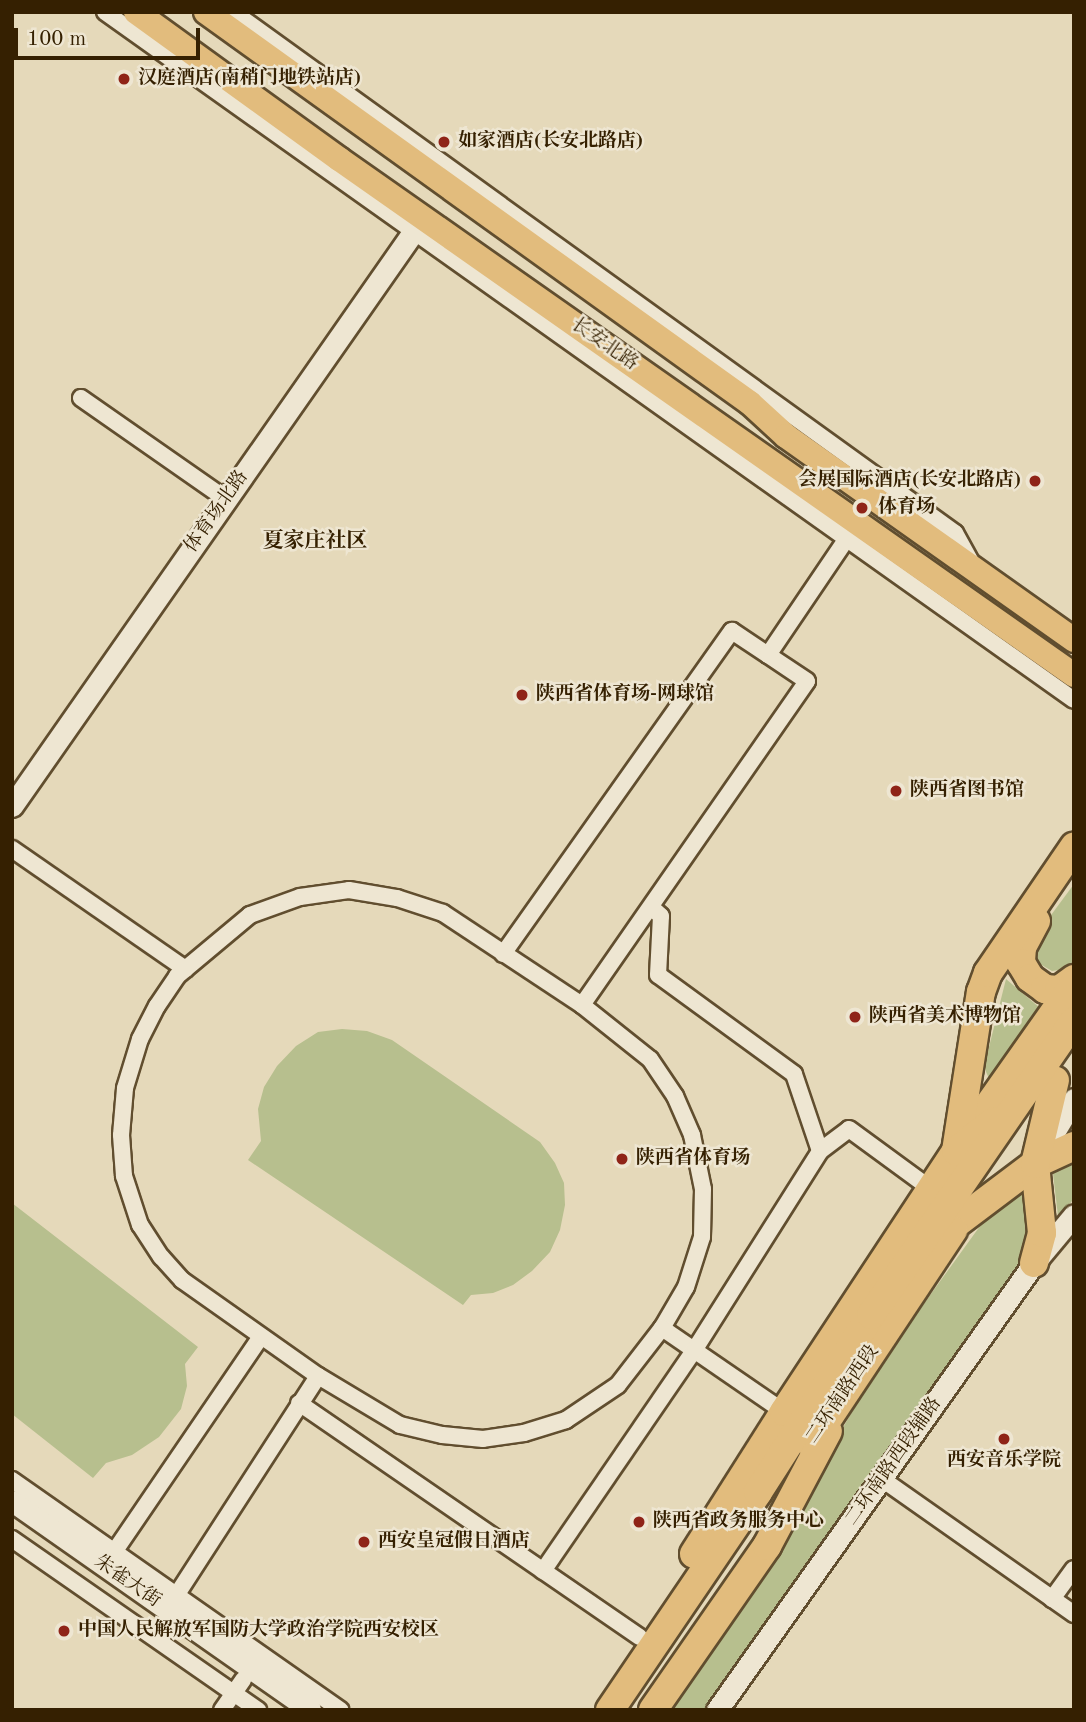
<!DOCTYPE html>
<html>
<head>
<meta charset="utf-8">
<style>
  body { margin:0 }
  #map { position:relative; width:1086px; height:1722px; overflow:hidden; background:#e5d9ba; font-family:"Old Standard TT","Noto Serif SC",serif }
  div>[style] { position:absolute }
  [style*='--x'] { left:calc(var(--x)*1px); top:calc(var(--y)*1px); width:calc(var(--w)*1px); rotate:calc(var(--a)*1deg) }
  .green>* { inset:0; background:#b7bf8e }
  .roads { filter:drop-shadow(2px 0 #614e2f) drop-shadow(-2px 0 #614e2f) drop-shadow(0 2px #614e2f) drop-shadow(0 -2px #614e2f) }
  .street>* { height:16px; margin:-8px; padding:0 8px; transform-origin:8px; border-radius:8px; background:#eee6d2 }
  .secondary>* { height:21px; margin:-10.5px; padding:0 10.5px; transform-origin:10.5px; border-radius:10.5px; background:#eee6d2 }
  .primary>* { height:24px; margin:-12px; padding:0 12px; transform-origin:12px; border-radius:12px; background:#e2bc7d }
  .highway>* { height:28px; margin:-14px; padding:0 14px; transform-origin:14px; border-radius:14px; background:#e2bc7d }
  .dots>* { width:19px; height:19px; translate:-50% -50%; box-sizing:border-box; border:4px solid #eee6d2; border-radius:50% }
  span { translate:-50% -50%; white-space:nowrap; text-align:center; line-height:1.15; -webkit-text-stroke:5px #eee6d2; paint-order:stroke }
  .poi-label { font-size:19px; color:#352001; font-weight:700 }
  .left { translate:0 -50%; text-align:left }
  .right { translate:-100% -50%; text-align:right }
  .street-label { font-size:19px; color:#352001 }
  .neighbourhood-label { font-size:21px; color:#352001; font-weight:700 }
  .frame { position:absolute; inset:0; border:14px solid #352001; pointer-events:none }
  .scale { position:absolute; left:14px; top:28px; width:186px; height:32px; box-sizing:border-box; border:4px solid #352001; border-top:0; padding-left:9px; font-size:21px; line-height:24px; white-space:nowrap; color:#352001; -webkit-text-stroke:5px #eee6d2; paint-order:stroke }
</style>
</head>
<body>
<div id="map">
  <div class="green">
    <i style="clip-path:polygon(1074px 884px,1074px 964px,1071px 968px,1052px 971px,1040px 964px,1035px 955px,1040px 930px)"></i>
    <i style="clip-path:polygon(1006px 979px,1040px 1008px,990px 1081px,984px 1067px)"></i>
    <i style="clip-path:polygon(342px 1029px,367px 1031px,392px 1040px,540px 1142px,555px 1163px,564px 1183px,565px 1205px,560px 1230px,550px 1252px,532px 1271px,513px 1285px,493px 1293px,471px 1295px,463px 1305px,248px 1160px,261px 1141px,258px 1109px,264px 1087px,277px 1066px,296px 1046px,318px 1032px)"></i>
    <i style="clip-path:polygon(1074px 1156px,1074px 1199px,1058px 1216px,1052px 1165px)"></i>
    <i style="clip-path:polygon(1031px 1177px,1030px 1251px,710px 1710px,670px 1710px,763px 1567px,876px 1370px,988px 1215px)"></i>
    <i style="clip-path:polygon(12px 1203px,198px 1347px,185px 1364px,187px 1386px,181px 1409px,159px 1437px,132px 1455px,106px 1463px,93px 1478px,12px 1414px)"></i>
  </div>
  <div class="roads">
    <div class="street">
      <i style="--x:105;--y:12;--w:1188;--a:35.38"></i>
      <i style="--x:233;--y:12;--w:890;--a:35.81"></i>
      <i style="--x:955;--y:533;--w:35;--a:61"></i>
      <i style="--x:81;--y:398;--w:177;--a:34.9"></i>
      <i style="--x:12;--y:849;--w:211;--a:34.7"></i>
      <i style="--x:349;--y:890;--w:49;--a:9.5"></i>
      <i style="--x:397;--y:898;--w:48;--a:18.1"></i>
      <i style="--x:443;--y:913;--w:167;--a:33.5"></i>
      <i style="--x:582;--y:1005;--w:87;--a:38.5"></i>
      <i style="--x:650;--y:1059;--w:45;--a:56"></i>
      <i style="--x:675;--y:1096;--w:43;--a:66.4"></i>
      <i style="--x:692;--y:1135;--w:55;--a:78.5"></i>
      <i style="--x:703;--y:1189;--w:48;--a:91.2"></i>
      <i style="--x:702;--y:1237;--w:52;--a:107.7"></i>
      <i style="--x:686;--y:1287;--w:48;--a:120.3"></i>
      <i style="--x:662;--y:1328;--w:72;--a:127.7"></i>
      <i style="--x:618;--y:1385;--w:63;--a:146.1"></i>
      <i style="--x:566;--y:1420;--w:44;--a:162.8"></i>
      <i style="--x:524;--y:1433;--w:41;--a:171.7"></i>
      <i style="--x:483;--y:1439;--w:41;--a:-174.4"></i>
      <i style="--x:442;--y:1435;--w:43;--a:-166.6"></i>
      <i style="--x:400;--y:1425;--w:96;--a:-149.1"></i>
      <i style="--x:318;--y:1376;--w:166;--a:-144.8"></i>
      <i style="--x:182;--y:1280;--w:31;--a:-132"></i>
      <i style="--x:161;--y:1257;--w:38;--a:-123"></i>
      <i style="--x:140;--y:1225;--w:52;--a:-108.1"></i>
      <i style="--x:124;--y:1176;--w:41;--a:-94.2"></i>
      <i style="--x:121;--y:1135;--w:47;--a:-85.1"></i>
      <i style="--x:125;--y:1088;--w:51;--a:-73"></i>
      <i style="--x:140;--y:1039;--w:37;--a:-63"></i>
      <i style="--x:157;--y:1006;--w:36;--a:-56"></i>
      <i style="--x:177;--y:976;--w:95;--a:-39.9"></i>
      <i style="--x:250;--y:915;--w:53;--a:-19.8"></i>
      <i style="--x:300;--y:897;--w:49;--a:-8.1"></i>
      <i style="--x:503;--y:954;--w:396;--a:-54.7"></i>
      <i style="--x:732;--y:631;--w:43;--a:33.7"></i>
      <i style="--x:768;--y:655;--w:150;--a:-55.9"></i>
      <i style="--x:582;--y:1005;--w:394;--a:-55.2"></i>
      <i style="--x:807;--y:681;--w:47;--a:-146.3"></i>
      <i style="--x:820;--y:1151;--w:36;--a:-37"></i>
      <i style="--x:849;--y:1129;--w:102;--a:36.2"></i>
      <i style="--x:662;--y:1328;--w:148;--a:34.5"></i>
      <i style="--x:299;--y:1403;--w:413;--a:34.5"></i>
      <i style="--x:882;--y:1479;--w:235;--a:35.1"></i>
      <i style="--x:12;--y:1480;--w:401;--a:35"></i>
      <i style="--x:12;--y:1539;--w:300;--a:34.8"></i>
      <i style="--x:110;--y:1558;--w:268;--a:-55.7"></i>
      <i style="--x:543;--y:1571;--w:269;--a:-55.6"></i>
      <i style="--x:695;--y:1349;--w:234;--a:-57.7"></i>
      <i style="--x:820;--y:1151;--w:81;--a:-108.7"></i>
      <i style="--x:794;--y:1074;--w:168;--a:-143.9"></i>
      <i style="--x:658;--y:975;--w:59;--a:-87.1"></i>
      <i style="--x:661;--y:916;--w:13;--a:-138"></i>
      <i style="--x:1052;--y:1599;--w:37;--a:-54"></i>
      <i style="--x:172;--y:1602;--w:269;--a:-57.1"></i>
      <i style="--x:222;--y:1710;--w:37;--a:-55"></i>
    </div>
    <div class="secondary">
      <i style="--x:12;--y:806;--w:717;--a:-55.05"></i>
      <i style="--x:1045;--y:1147;--w:56;--a:-58.9"></i>
      <i style="--x:12;--y:1501;--w:364;--a:35"></i>
      <i style="--x:717;--y:1710;--w:548;--a:-54.66"></i>
      <i style="--x:1034;--y:1263;--w:62;--a:-50.2"></i>
    </div>
    <div class="primary">
      <i style="--x:136;--y:12;--w:251;--a:35.9"></i>
      <i style="--x:339;--y:159;--w:898;--a:35.07"></i>
      <i style="--x:206;--y:12;--w:670;--a:35.71"></i>
      <i style="--x:750;--y:403;--w:49;--a:42.5"></i>
      <i style="--x:786;--y:436;--w:353;--a:35.3"></i>
    </div>
    <div class="highway">
      <i style="--x:1036;--y:921;--w:30;--a:118"></i>
      <i style="--x:1022;--y:947;--w:16;--a:94"></i>
      <i style="--x:1021;--y:963;--w:17;--a:59"></i>
      <i style="--x:1030;--y:978;--w:19;--a:36"></i>
      <i style="--x:1045;--y:989;--w:14;--a:4"></i>
      <i style="--x:1059;--y:990;--w:19;--a:-36"></i>
      <i style="--x:969;--y:1133;--w:182;--a:-54.8"></i>
      <i style="--x:956;--y:1151;--w:161;--a:-81.1"></i>
      <i style="--x:981;--y:992;--w:20;--a:-70"></i>
      <i style="--x:988;--y:973;--w:153;--a:-55.7"></i>
      <i style="--x:958;--y:1222;--w:96;--a:-37"></i>
      <i style="--x:1035;--y:1164;--w:43;--a:-24.8"></i>
      <i style="--x:1034;--y:1263;--w:31;--a:-75"></i>
      <i style="--x:1042;--y:1233;--w:69;--a:-95.8"></i>
      <i style="--x:1035;--y:1164;--w:86;--a:-76.6"></i>
      <i style="--x:811;--y:1444;--w:257;--a:-56.4"></i>
      <i style="--x:694;--y:1554;--w:168;--a:-57.6"></i>
      <i style="--x:784;--y:1412;--w:313;--a:-56.6"></i>
      <i style="--x:956;--y:1151;--w:48;--a:-38.3"></i>
      <i style="--x:610;--y:1710;--w:263;--a:-55.8"></i>
      <i style="--x:758;--y:1492;--w:210;--a:-57.4"></i>
      <i style="--x:871;--y:1315;--w:357;--a:-55.4"></i>
      <i style="--x:653;--y:1710;--w:200;--a:-55.2"></i>
      <i style="--x:767;--y:1546;--w:130;--a:-62.1"></i>
    </div>
  </div>
  <div class="dots">
    <i style="left:124px;top:79px;background:#8f2418"></i>
    <i style="left:444px;top:142px;background:#8f2418"></i>
    <i style="left:1035px;top:481px;background:#8f2418"></i>
    <i style="left:862px;top:508px;background:#8f2418"></i>
    <i style="left:522px;top:695px;background:#8f2418"></i>
    <i style="left:896px;top:791px;background:#8f2418"></i>
    <i style="left:855px;top:1017px;background:#8f2418"></i>
    <i style="left:622px;top:1159px;background:#8f2418"></i>
    <i style="left:1004px;top:1439px;background:#8f2418"></i>
    <i style="left:639px;top:1522px;background:#8f2418"></i>
    <i style="left:364px;top:1542px;background:#8f2418"></i>
    <i style="left:64px;top:1631px;background:#8f2418"></i>
  </div>
  <div class="poi-label">
    <span class="left" style="left:138px;top:79px">汉庭酒店(南稍门地铁站店)</span>
    <span class="left" style="left:458px;top:142px">如家酒店(长安北路店)</span>
    <span class="right" style="left:1021px;top:481px">会展国际酒店(长安北路店)</span>
    <span class="left" style="left:878px;top:508px">体育场</span>
    <span class="left" style="left:536px;top:695px">陕西省体育场-网球馆</span>
    <span class="left" style="left:910px;top:791px">陕西省图书馆</span>
    <span class="left" style="left:869px;top:1017px">陕西省美术博物馆</span>
    <span class="left" style="left:636px;top:1159px">陕西省体育场</span>
    <span style="left:1004px;top:1461px">西安音乐学院</span>
    <span class="left" style="left:653px;top:1522px">陕西省政务服务中心</span>
    <span class="left" style="left:378px;top:1542px">西安皇冠假日酒店</span>
    <span class="left" style="left:78px;top:1631px">中国人民解放军国防大学政治学院西安校区</span>
  </div>
  <div class="street-label">
    <span style="left:604px;top:345px;rotate:35deg">长安北路</span>
    <span style="left:217px;top:512px;rotate:-55deg">体育场北路</span>
    <span style="left:843px;top:1395px;rotate:-56deg">二环南路西段</span>
    <span style="left:894px;top:1462px;rotate:-55deg">二环南路西段辅路</span>
    <span style="left:127px;top:1582px;rotate:35deg">朱雀大街</span>
  </div>
  <div class="neighbourhood-label">
    <span style="left:315px;top:542px">夏家庄社区</span>
  </div>
  <div class="frame"></div>
  <div class="scale">100 m</div>
</div>
</body>
</html>
